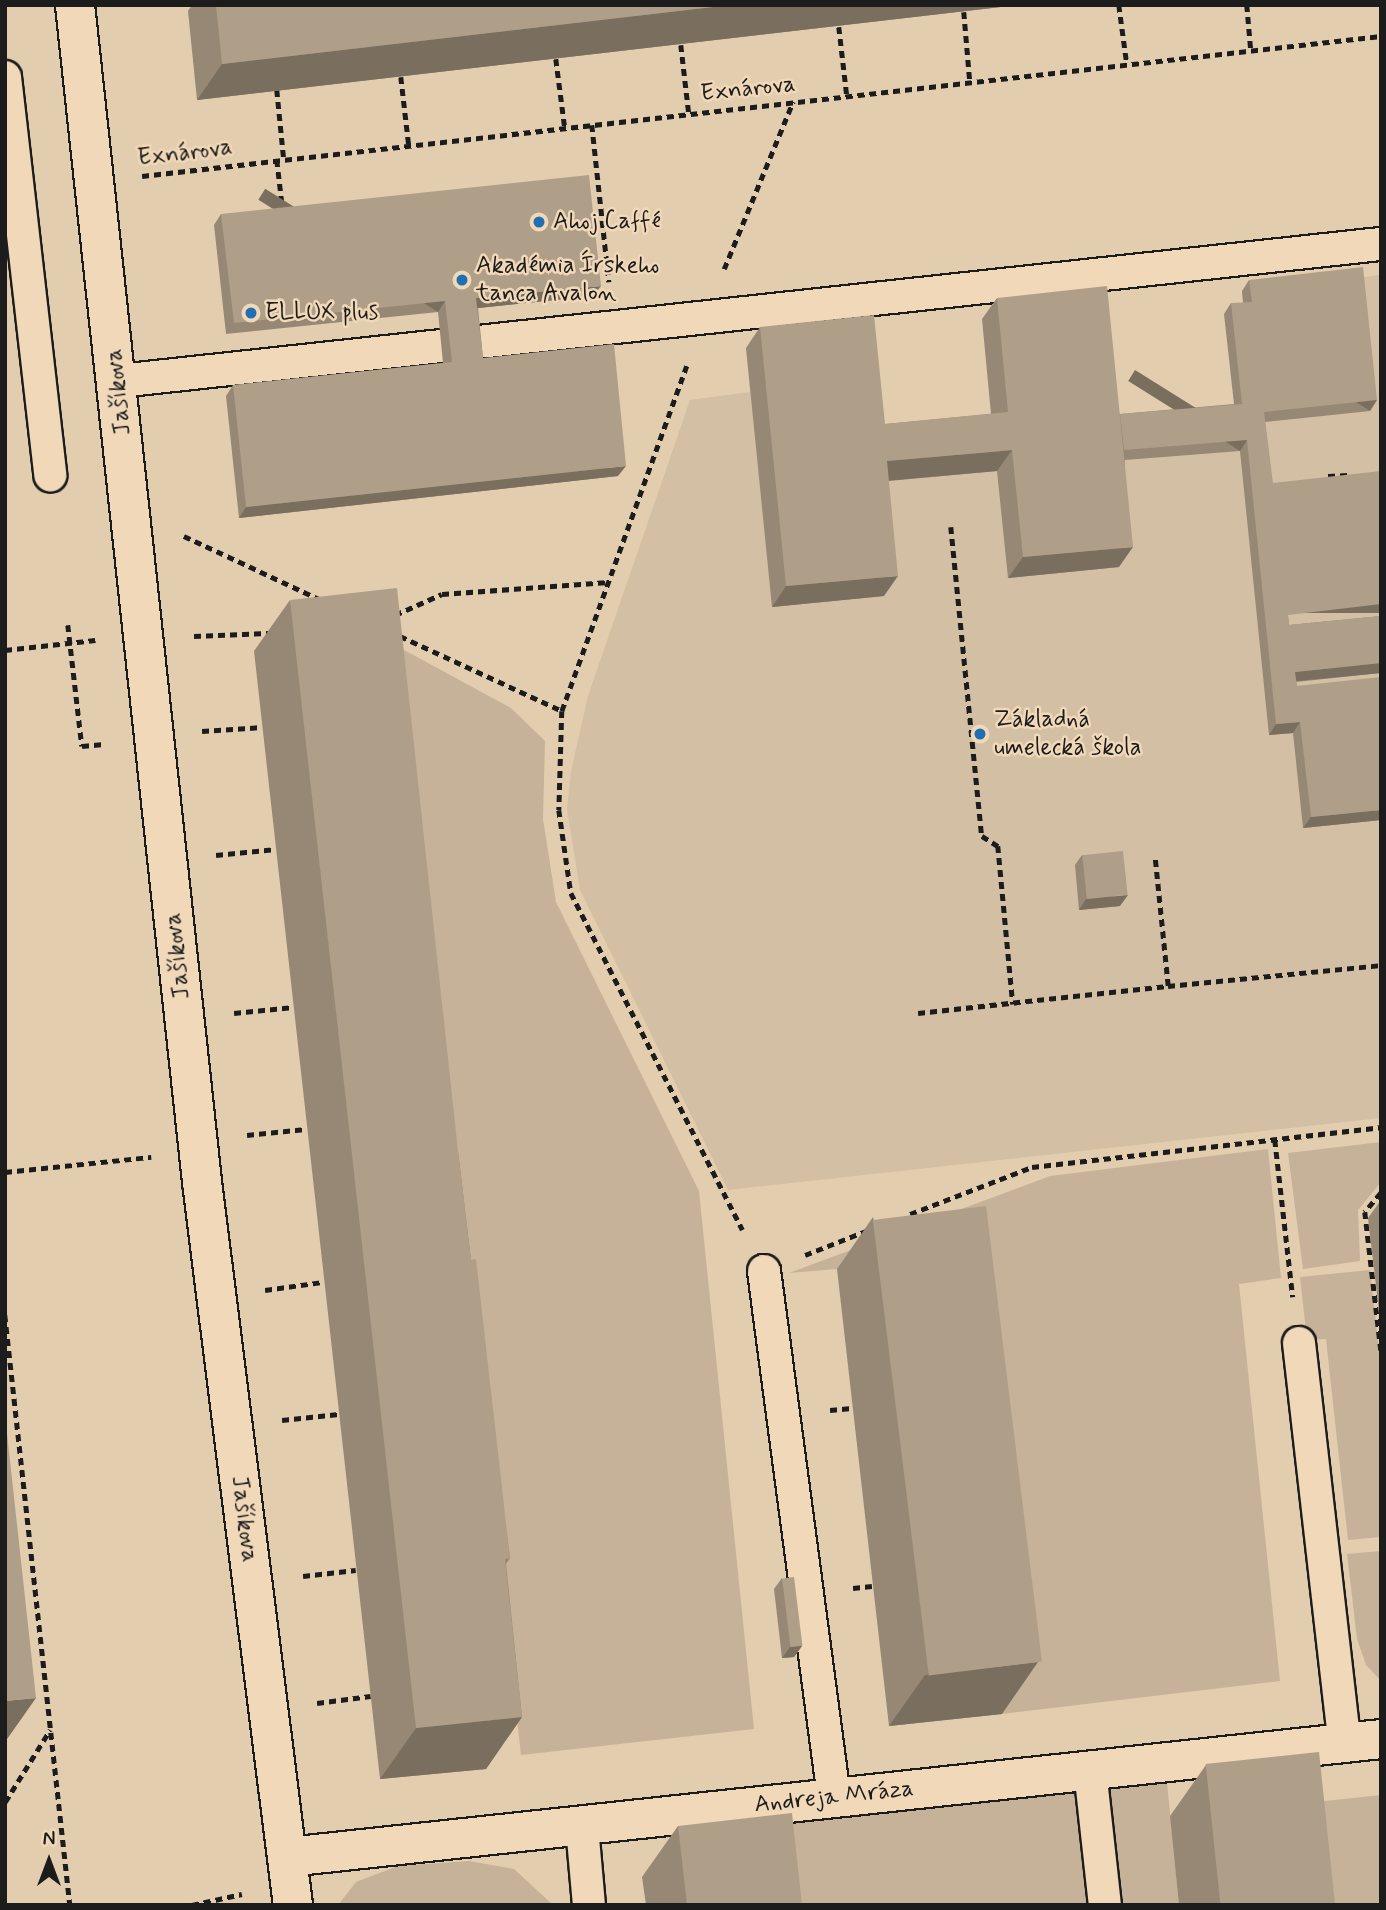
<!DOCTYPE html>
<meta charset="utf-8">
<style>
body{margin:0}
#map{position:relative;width:1386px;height:1910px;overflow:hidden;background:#e3cdaf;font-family:Mynerve,sans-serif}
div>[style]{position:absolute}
.built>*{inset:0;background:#d3bfa3}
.green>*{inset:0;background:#c6b299}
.path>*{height:4.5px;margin-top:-2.25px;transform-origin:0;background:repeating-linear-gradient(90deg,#1c1c1c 0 7px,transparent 0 12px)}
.roads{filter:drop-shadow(2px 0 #1c1c1c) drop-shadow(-2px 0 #1c1c1c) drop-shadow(0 2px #1c1c1c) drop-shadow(0 -2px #1c1c1c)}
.lane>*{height:32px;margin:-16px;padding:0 16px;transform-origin:16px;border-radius:16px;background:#f0d8b8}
.street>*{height:38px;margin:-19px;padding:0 19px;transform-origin:19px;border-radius:19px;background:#f0d8b8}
.wall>*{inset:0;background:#968875}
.shaded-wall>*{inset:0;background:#7a6f5f;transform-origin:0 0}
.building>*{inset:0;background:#af9e88;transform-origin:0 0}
.dots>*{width:19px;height:19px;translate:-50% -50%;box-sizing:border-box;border:4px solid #f0d8b8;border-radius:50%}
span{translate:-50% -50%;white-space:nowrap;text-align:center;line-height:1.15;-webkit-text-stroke:5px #f0d8b8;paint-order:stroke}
.street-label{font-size:24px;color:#1c1c1c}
.poi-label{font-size:24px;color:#1c1c1c}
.left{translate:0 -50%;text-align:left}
.frame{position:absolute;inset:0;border:7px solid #1c1c1c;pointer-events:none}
.north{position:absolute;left:14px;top:1826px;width:70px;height:70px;-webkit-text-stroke:5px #f0d8b8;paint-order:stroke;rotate:0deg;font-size:19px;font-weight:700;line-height:28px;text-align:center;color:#1c1c1c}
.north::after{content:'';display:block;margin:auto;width:24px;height:32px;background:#1c1c1c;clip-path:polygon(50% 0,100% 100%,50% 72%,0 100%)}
</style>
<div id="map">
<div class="built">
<i style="clip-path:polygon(1381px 275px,1381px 1118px,728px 1190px,580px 890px,567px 809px,571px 771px,588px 696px,690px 400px,750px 392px,746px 348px,860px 336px,871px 444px,1255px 412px,1242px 291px)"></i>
</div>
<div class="green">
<i style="clip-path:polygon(395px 645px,511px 708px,545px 741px,543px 819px,556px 902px,699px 1191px,754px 1729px,521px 1755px)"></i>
<i style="clip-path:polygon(1381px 1142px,1381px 1182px,1358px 1210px,1360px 1261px,1303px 1269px,1288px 1153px)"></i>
<i style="clip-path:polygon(1268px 1149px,1281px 1278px,1239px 1284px,1280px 1681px,1002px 1714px,837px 1269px,789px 1273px,1050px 1176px)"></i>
<i style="clip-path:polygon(1370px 1270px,1381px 1368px,1381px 1537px,1348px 1540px,1326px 1339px,1307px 1340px,1300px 1277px)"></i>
<i style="clip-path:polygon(1381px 1551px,1381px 1681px,1366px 1665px,1357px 1639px,1347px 1554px)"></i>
<i style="clip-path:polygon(1166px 1772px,1179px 1905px,761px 1905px,751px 1813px)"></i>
<i style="clip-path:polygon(1381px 1795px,1381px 1905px,1298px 1905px,1288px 1805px)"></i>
<i style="clip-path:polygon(469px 1861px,514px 1869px,553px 1905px,338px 1905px,356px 1882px,398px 1866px)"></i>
</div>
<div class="path">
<i style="left:1119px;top:5px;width:60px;rotate:82.3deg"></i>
<i style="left:1247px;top:5px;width:46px;rotate:85deg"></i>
<i style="left:964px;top:12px;width:70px;rotate:85.1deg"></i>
<i style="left:839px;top:27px;width:69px;rotate:83.4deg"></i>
<i style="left:681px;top:45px;width:69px;rotate:83.4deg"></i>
<i style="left:556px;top:59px;width:70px;rotate:82.6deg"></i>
<i style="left:401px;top:77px;width:69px;rotate:83.4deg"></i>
<i style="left:277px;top:90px;width:70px;rotate:84.3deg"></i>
<i style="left:592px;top:125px;width:158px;rotate:83.8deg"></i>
<i style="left:277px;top:160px;width:51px;rotate:83.3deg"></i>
<i style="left:142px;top:176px;width:1247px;rotate:-6.45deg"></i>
<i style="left:724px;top:269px;width:181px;rotate:-67.6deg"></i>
<i style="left:687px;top:366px;width:367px;rotate:109.9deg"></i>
<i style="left:562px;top:711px;width:99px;rotate:91.7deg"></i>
<i style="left:559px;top:810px;width:84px;rotate:81.8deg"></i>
<i style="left:571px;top:893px;width:378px;rotate:63deg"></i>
<i style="left:1328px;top:476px;width:20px;rotate:-3deg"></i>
<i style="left:951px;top:527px;width:311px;rotate:84.3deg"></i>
<i style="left:982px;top:836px;width:19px;rotate:32deg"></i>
<i style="left:998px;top:846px;width:159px;rotate:84.6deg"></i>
<i style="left:184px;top:536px;width:149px;rotate:25deg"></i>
<i style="left:395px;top:615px;width:51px;rotate:-24.1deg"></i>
<i style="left:442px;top:594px;width:167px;rotate:-4.1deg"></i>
<i style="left:68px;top:625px;width:122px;rotate:83.4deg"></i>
<i style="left:82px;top:746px;width:22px;rotate:-5deg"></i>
<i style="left:194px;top:636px;width:75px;rotate:-2.3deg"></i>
<i style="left:400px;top:636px;width:179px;rotate:24.8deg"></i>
<i style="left:5px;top:650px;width:91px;rotate:-6.3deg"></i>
<i style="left:202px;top:731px;width:60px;rotate:-3.8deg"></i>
<i style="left:216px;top:855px;width:60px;rotate:-5.7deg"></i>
<i style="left:1168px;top:986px;width:214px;rotate:-5.6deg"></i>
<i style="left:234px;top:1013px;width:60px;rotate:-5.7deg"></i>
<i style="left:918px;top:1013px;width:251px;rotate:-6.2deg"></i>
<i style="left:1168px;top:986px;width:129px;rotate:-95.8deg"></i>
<i style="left:247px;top:1135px;width:59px;rotate:-5.8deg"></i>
<i style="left:1275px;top:1140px;width:158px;rotate:83.5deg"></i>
<i style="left:5px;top:1172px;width:147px;rotate:-5.9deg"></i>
<i style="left:1381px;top:1193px;width:25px;rotate:130deg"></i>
<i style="left:1365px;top:1212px;width:139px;rotate:83.4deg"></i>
<i style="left:910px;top:1214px;width:131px;rotate:-21.1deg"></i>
<i style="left:1032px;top:1167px;width:351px;rotate:-6.5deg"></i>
<i style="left:805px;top:1255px;width:66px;rotate:-21.5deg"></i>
<i style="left:265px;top:1290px;width:59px;rotate:-7.9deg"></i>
<i style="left:5px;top:1315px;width:594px;rotate:83.71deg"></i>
<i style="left:830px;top:1410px;width:22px;rotate:-5deg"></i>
<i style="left:282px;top:1420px;width:57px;rotate:-6deg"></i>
<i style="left:303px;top:1576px;width:53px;rotate:-6.5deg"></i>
<i style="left:853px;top:1588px;width:19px;rotate:-6deg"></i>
<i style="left:317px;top:1703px;width:54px;rotate:-7.4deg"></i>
<i style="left:5px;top:1802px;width:85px;rotate:-58deg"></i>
<i style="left:192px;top:1905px;width:51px;rotate:-12.4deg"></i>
</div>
<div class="roads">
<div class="lane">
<i style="left:5px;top:77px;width:401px;rotate:83.5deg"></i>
<i style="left:119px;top:381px;width:1269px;rotate:-6.2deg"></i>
<i style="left:764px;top:1271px;width:531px;rotate:82.42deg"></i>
<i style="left:1299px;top:1343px;width:404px;rotate:83.5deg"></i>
<i style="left:1090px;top:1770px;width:136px;rotate:83.7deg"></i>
<i style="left:582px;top:1827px;width:78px;rotate:84.9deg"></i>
</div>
<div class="street">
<i style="left:75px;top:5px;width:1184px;rotate:83.84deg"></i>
<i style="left:202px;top:1182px;width:729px;rotate:82.83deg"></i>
<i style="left:288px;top:1857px;width:1099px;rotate:-6.16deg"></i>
</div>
</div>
<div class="wall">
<i style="clip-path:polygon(192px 5px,1018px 5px,197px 100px,188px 11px)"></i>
<i style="clip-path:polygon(221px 214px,593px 296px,478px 308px,483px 358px,618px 476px,239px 518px,226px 396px,233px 385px,443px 363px,438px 312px,226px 334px,214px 225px)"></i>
<i style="clip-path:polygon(1249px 280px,1370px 411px,1265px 422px,1289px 625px,1381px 616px,1381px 673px,1296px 682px,1297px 686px,1381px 820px,1303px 828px,1293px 733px,1269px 735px,1240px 451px,1125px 460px,1119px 567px,1008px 578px,997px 471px,889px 481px,884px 596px,772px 607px,746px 348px,760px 327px,885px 424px,991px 414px,982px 319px,997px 298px,1120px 414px,1234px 404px,1224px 314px,1231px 303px,1243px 303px,1242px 291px)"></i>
<i style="clip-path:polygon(290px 600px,458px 1151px,471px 1260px,510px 1558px,506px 1564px,522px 1717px,486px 1769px,380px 1779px,254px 651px)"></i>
<i style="clip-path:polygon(1082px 855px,1120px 906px,1079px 910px,1075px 865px)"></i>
<i style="clip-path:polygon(1381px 1200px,1381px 1328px,1368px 1218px)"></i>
<i style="clip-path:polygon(873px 1217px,1002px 1714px,889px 1726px,837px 1269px)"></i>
<i style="clip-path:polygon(782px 1578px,802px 1646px,794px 1657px,782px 1658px,774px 1589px)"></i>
<i style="clip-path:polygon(1206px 1765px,1336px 1905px,1179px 1905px,1170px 1816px)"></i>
<i style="clip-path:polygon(678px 1826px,802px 1905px,646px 1905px,642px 1877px)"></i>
</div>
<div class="shaded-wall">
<i style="clip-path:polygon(730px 5px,1018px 5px,197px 100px,222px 64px)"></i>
<i style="clip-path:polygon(601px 286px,593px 296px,469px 309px,476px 298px)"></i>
<i style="left:445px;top:301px;width:13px;height:212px;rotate:122deg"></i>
<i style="left:1377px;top:400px;width:13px;height:114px;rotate:122deg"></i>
<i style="left:1247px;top:440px;width:13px;height:132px;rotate:122deg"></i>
<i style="clip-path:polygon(1012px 450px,997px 471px,873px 482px,887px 461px)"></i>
<i style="clip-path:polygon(626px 466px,618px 476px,239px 518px,246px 507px)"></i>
<i style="clip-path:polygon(1133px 547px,1119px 567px,1008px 578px,1023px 557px)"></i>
<i style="clip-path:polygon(898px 576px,884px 596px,772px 607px,786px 586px)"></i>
<i style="left:1381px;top:604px;width:9px;height:94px;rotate:90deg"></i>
<i style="clip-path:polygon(1381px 663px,1381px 673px,1287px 682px,1295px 672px)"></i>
<i style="clip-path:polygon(1300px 722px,1293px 733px,1269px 735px,1276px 724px)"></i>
<i style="clip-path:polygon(1381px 810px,1381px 820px,1303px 828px,1311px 817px)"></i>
<i style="clip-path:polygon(1128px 895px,1120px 906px,1079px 910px,1086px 899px)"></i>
<i style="clip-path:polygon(802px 1646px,794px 1657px,782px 1658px,790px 1647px)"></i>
<i style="clip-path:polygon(1038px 1662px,1002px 1714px,889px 1726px,925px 1675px)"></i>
<i style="clip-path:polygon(36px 1698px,5px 1742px,5px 1701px)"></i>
<i style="clip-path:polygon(522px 1717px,486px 1769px,380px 1779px,416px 1728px)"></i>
</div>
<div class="building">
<i style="clip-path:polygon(216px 5px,730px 5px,222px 64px)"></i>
<i style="clip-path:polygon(589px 175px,601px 286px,476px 298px,483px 358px,614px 344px,626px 466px,246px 507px,233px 385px,452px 362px,445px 301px,234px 323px,221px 214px)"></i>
<i style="clip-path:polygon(1363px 267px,1377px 400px,1264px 412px,1273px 483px,1381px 471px,1381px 604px,1288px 615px,1289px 625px,1381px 616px,1381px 663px,1295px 672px,1297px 686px,1381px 677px,1381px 810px,1311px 817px,1300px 722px,1276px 724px,1247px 440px,1124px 450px,1120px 414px,1242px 404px,1231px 303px,1252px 302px,1249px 280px)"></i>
<i style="clip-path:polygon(1107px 286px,1133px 547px,1023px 557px,1012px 450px,887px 461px,898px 576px,786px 586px,760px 327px,874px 315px,885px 424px,1008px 412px,997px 298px)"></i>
<i style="clip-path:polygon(397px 588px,458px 1151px,471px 1260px,476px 1259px,510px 1558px,505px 1559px,522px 1717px,416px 1728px,290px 600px)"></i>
<i style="left:1123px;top:851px;width:44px;height:41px;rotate:84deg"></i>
<i style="left:986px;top:1206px;width:459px;height:114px;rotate:83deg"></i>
<i style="clip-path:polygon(5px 1415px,36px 1698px,5px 1701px)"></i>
<i style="left:794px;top:1577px;width:69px;height:12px;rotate:83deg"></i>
<i style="left:1319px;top:1752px;width:154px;height:114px;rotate:84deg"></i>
<i style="clip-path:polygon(792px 1813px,802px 1905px,687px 1905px,678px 1826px)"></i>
</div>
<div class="dots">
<i style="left:539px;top:222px;background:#1f6fb2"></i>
<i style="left:462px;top:280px;background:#1f6fb2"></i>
<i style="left:251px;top:313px;background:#1f6fb2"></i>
<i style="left:980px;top:734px;background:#1f6fb2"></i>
</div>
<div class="street-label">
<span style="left:748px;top:89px;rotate:-6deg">Exnárova</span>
<span style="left:185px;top:153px;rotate:-7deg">Exnárova</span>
<span style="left:119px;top:392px;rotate:-96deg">Jašíkova</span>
<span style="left:178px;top:956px;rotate:-96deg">Jašíkova</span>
<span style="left:244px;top:1519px;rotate:83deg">Jašíkova</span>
<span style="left:834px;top:1797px;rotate:-6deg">Andreja Mráza</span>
</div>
<div class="poi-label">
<span class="left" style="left:553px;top:222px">Ahoj Caffé</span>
<span class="left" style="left:476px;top:280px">Akadémia Írskeho<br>tanca Avalon</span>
<span class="left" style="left:265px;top:313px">ELLUX plus</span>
<span class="left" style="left:994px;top:734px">Základná<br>umelecká škola</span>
</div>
<div class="frame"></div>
<div class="north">N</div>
</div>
